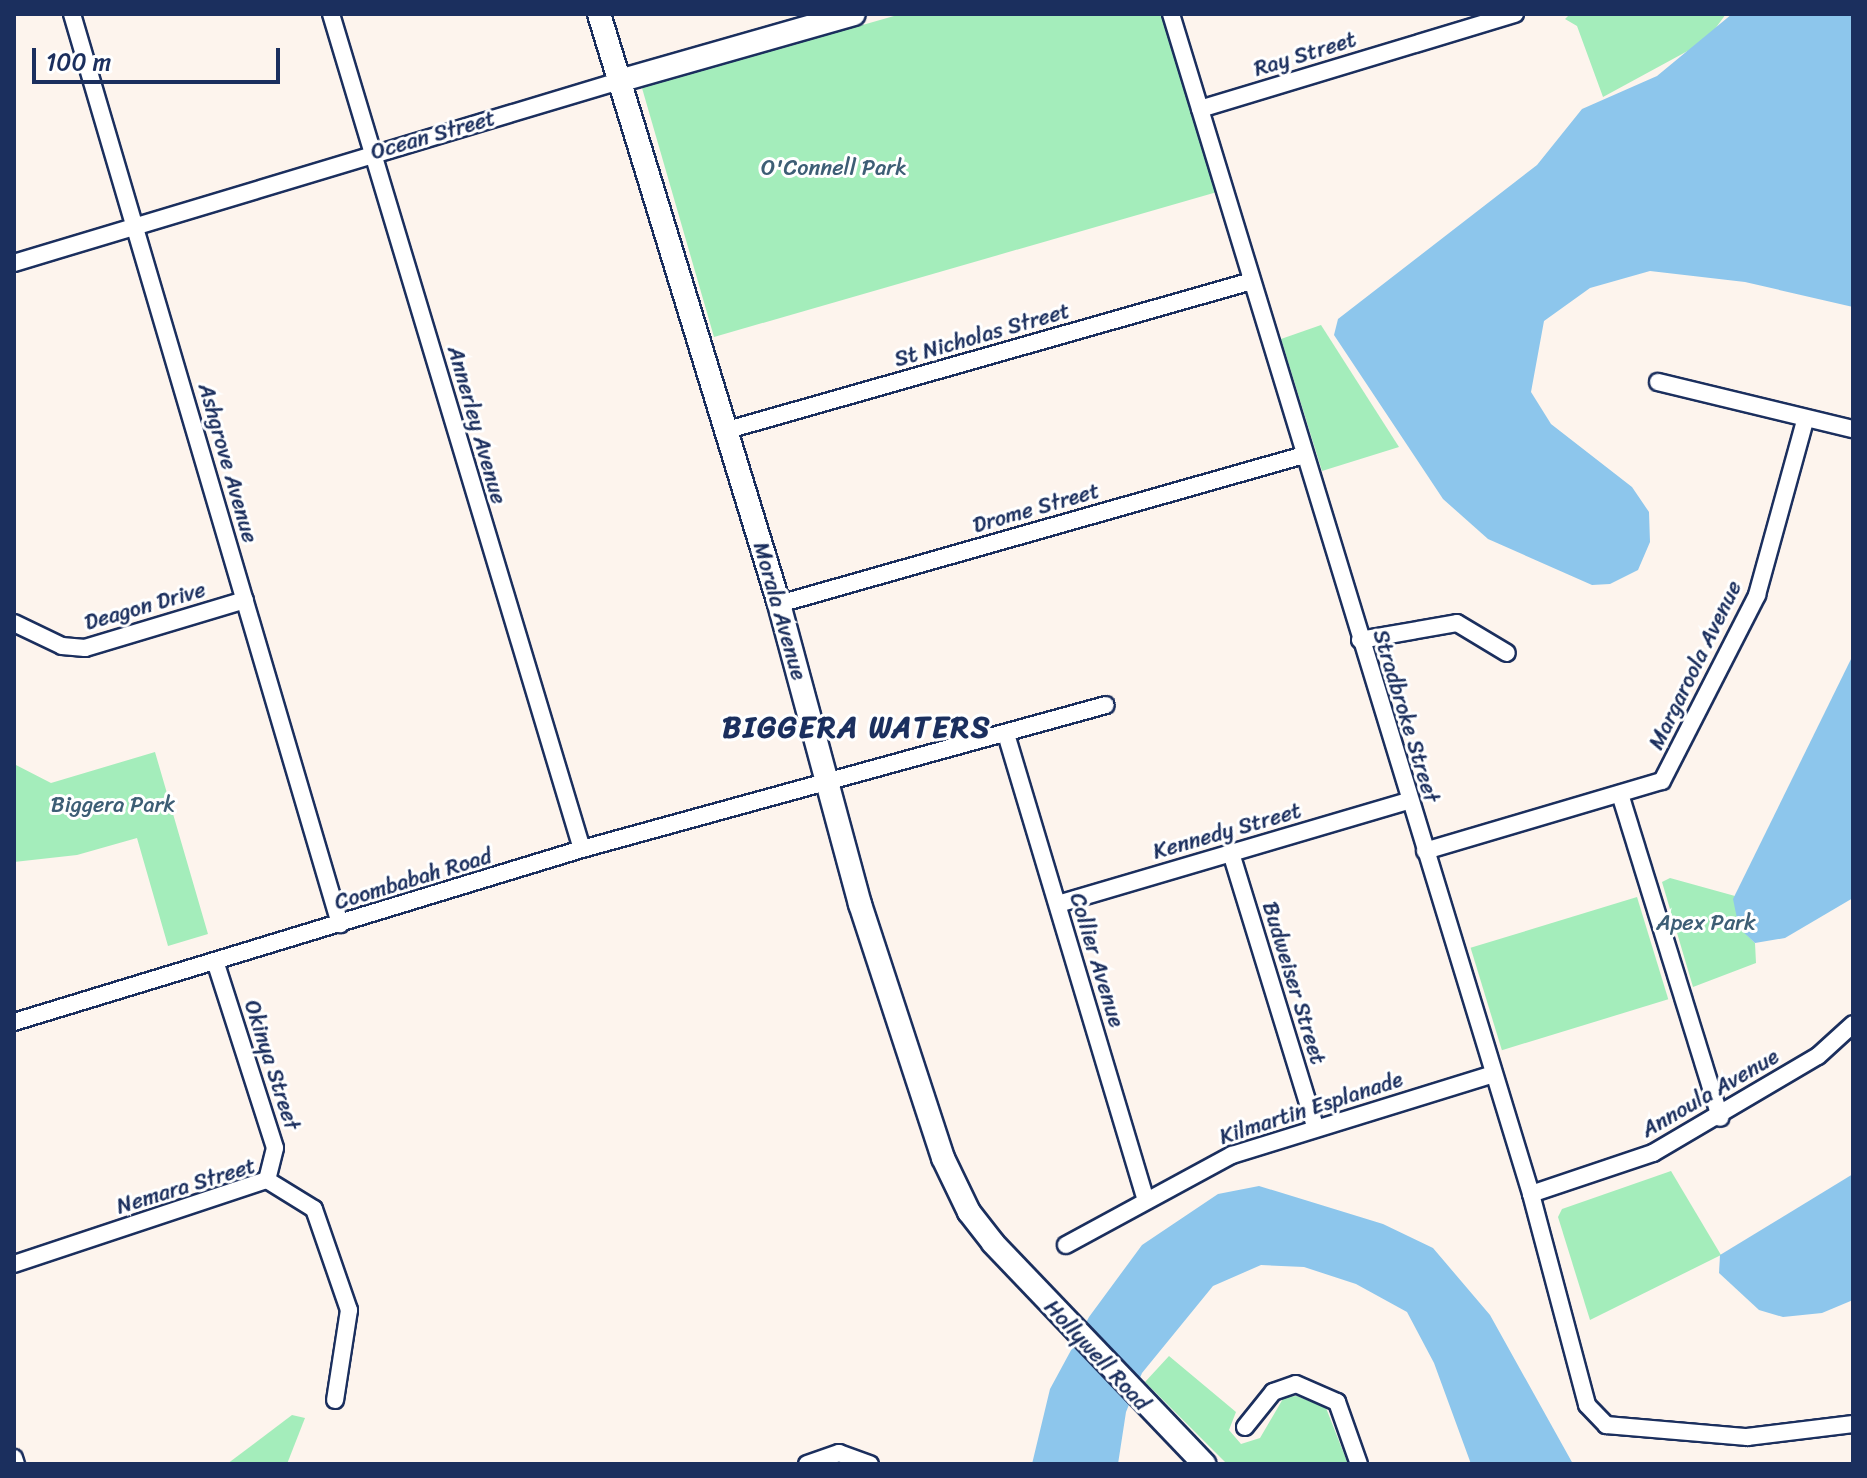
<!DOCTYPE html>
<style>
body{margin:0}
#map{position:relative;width:1867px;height:1478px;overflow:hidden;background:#fdf4ed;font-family:Sriracha,sans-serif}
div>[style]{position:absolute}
.green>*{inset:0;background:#a4edbb;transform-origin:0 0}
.water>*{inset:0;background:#8dc6ec}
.roads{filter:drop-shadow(2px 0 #1b2f5e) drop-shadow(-2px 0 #1b2f5e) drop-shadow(0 2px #1b2f5e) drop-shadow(0 -2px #1b2f5e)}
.street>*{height:16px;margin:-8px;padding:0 8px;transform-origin:8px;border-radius:8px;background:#fff}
.secondary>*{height:22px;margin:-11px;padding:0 11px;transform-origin:11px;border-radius:11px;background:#fff}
span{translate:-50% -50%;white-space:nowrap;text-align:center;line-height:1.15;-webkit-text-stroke:6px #fff;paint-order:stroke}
.street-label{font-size:22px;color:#1b2f5e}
.park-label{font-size:22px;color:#3d5e75}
.district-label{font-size:30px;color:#1b2f5e;font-weight:700;letter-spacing:2px}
.frame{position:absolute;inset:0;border:16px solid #1b2f5e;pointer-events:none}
.scale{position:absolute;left:32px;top:48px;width:248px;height:36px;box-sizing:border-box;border:4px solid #1b2f5e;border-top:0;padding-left:10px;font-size:24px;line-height:28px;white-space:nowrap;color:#1b2f5e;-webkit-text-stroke:6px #fff;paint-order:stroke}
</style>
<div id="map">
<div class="green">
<i style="clip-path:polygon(901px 14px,1167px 14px,1217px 192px,714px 337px,642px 88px)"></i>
<i style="clip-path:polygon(1570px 14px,1726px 14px,1706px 41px,1603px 97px,1577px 26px,1565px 19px)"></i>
<i style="clip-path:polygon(1321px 325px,1399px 447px,1322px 471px,1281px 339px)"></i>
<i style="clip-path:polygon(155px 752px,208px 934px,168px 946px,137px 838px,77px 855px,14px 862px,14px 764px,51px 783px)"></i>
<i style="clip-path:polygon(1670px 878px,1735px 896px,1739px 927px,1755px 943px,1756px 963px,1693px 987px,1662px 882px)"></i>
<i style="left:1637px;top:897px;width:107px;height:174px;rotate:73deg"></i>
<i style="clip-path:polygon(1671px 1171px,1721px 1255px,1590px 1320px,1558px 1217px,1562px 1209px)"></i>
<i style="clip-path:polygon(1169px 1356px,1236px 1412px,1229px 1430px,1241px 1444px,1260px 1438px,1284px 1397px,1297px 1396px,1326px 1408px,1348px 1464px,1227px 1464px,1145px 1382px)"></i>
<i style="clip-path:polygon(292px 1415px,305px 1418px,287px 1464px,227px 1464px)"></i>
</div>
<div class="water">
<i style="clip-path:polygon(1732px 14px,1853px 14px,1853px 307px,1745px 282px,1650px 271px,1590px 288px,1544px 321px,1531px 392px,1551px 424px,1632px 487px,1649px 512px,1650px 542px,1638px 570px,1610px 584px,1592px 585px,1488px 539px,1443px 499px,1334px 335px,1338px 319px,1537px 165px,1582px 109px,1657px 76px)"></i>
<i style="clip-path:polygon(1853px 655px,1853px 898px,1785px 938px,1755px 943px,1739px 928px,1733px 899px)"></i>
<i style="clip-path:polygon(1853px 1174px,1853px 1300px,1822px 1313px,1783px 1317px,1759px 1310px,1719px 1273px,1720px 1255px)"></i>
<i style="clip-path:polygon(1259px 1186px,1383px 1224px,1433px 1248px,1490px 1315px,1573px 1464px,1471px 1464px,1434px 1363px,1407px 1312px,1356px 1284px,1304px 1267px,1261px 1265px,1213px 1286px,1142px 1373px,1126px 1412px,1118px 1464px,1032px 1464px,1050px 1389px,1089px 1317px,1142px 1245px,1218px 1194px)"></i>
</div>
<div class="roads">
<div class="street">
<i style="left:72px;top:14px;width:949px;rotate:73.59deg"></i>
<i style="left:331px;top:14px;width:872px;rotate:73.27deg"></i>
<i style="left:1171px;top:14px;width:1234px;rotate:73.03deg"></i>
<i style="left:1531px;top:1194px;width:218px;rotate:75.1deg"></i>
<i style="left:1587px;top:1405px;width:28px;rotate:46deg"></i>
<i style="left:1606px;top:1425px;width:142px;rotate:4.9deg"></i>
<i style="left:1747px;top:1437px;width:107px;rotate:-7deg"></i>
<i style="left:1200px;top:109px;width:329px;rotate:-16.8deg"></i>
<i style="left:14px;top:263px;width:632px;rotate:-16.74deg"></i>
<i style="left:1658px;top:382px;width:201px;rotate:13.6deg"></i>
<i style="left:724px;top:431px;width:549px;rotate:-15.86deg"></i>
<i style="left:779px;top:604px;width:546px;rotate:-15.84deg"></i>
<i style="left:14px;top:623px;width:53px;rotate:25.6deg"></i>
<i style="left:62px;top:646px;width:23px;rotate:5deg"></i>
<i style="left:85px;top:648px;width:167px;rotate:-16.7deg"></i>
<i style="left:1360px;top:640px;width:98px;rotate:-9.9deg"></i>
<i style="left:1457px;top:623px;width:58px;rotate:31deg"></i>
<i style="left:1006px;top:734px;width:484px;rotate:73.3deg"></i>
<i style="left:1620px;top:794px;width:339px;rotate:72.8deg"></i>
<i style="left:1425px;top:851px;width:247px;rotate:-16.5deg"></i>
<i style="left:1662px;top:781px;width:209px;rotate:-62.9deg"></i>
<i style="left:1757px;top:595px;width:180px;rotate:-74.6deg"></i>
<i style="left:1231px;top:853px;width:286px;rotate:72.9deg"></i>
<i style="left:1058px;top:904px;width:366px;rotate:-16.4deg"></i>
<i style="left:216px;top:964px;width:193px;rotate:72.2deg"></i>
<i style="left:275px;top:1148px;width:33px;rotate:104deg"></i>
<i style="left:14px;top:1022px;width:594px;rotate:-16.94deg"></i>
<i style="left:582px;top:849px;width:543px;rotate:-15.37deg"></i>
<i style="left:1531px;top:1194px;width:129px;rotate:-18.6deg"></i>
<i style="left:1653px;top:1153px;width:191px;rotate:-30.5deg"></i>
<i style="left:1818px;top:1056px;width:47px;rotate:-42.4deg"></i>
<i style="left:1066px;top:1245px;width:189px;rotate:-28.5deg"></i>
<i style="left:1232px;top:1155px;width:271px;rotate:-17.2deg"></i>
<i style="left:14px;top:1264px;width:267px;rotate:-18.4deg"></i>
<i style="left:267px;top:1180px;width:55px;rotate:31.7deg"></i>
<i style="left:314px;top:1209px;width:107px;rotate:70.9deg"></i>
<i style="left:349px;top:1310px;width:91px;rotate:98.8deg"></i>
<i style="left:1245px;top:1427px;width:45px;rotate:-51.3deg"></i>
<i style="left:1273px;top:1392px;width:24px;rotate:-19deg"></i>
<i style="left:1296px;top:1384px;width:45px;rotate:23.7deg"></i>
<i style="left:1337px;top:1402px;width:66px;rotate:70.5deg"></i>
<i style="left:14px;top:1458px;width:6px;rotate:72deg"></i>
<i style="left:807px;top:1464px;width:34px;rotate:-19deg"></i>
<i style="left:839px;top:1453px;width:33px;rotate:20deg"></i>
</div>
<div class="secondary">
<i style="left:599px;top:14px;width:617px;rotate:73.03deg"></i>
<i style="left:779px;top:604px;width:311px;rotate:74.9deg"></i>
<i style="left:860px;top:904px;width:267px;rotate:71.9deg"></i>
<i style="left:943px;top:1158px;width:60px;rotate:64.3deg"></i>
<i style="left:969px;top:1212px;width:39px;rotate:52deg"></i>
<i style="left:993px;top:1243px;width:306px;rotate:46.3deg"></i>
<i style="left:619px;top:81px;width:244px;rotate:-15.9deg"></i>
</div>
</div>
<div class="street-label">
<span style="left:1305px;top:54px;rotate:-17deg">Ray Street</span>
<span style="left:433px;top:135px;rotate:-16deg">Ocean Street</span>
<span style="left:982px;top:335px;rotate:-16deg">St Nicholas Street</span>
<span style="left:477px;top:425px;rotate:74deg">Annerley Avenue</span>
<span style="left:228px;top:463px;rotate:74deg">Ashgrove Avenue</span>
<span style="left:1036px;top:508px;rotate:-16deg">Drome Street</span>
<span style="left:145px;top:606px;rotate:-16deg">Deagon Drive</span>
<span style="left:780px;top:611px;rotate:74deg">Morala Avenue</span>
<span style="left:1695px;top:665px;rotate:-64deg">Margaroola Avenue</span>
<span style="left:1406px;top:716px;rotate:73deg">Stradbroke Street</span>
<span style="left:1227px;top:831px;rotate:-16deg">Kennedy Street</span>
<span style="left:413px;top:879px;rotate:-17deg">Coombabah Road</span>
<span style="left:1097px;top:960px;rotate:73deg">Collier Avenue</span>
<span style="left:1294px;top:983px;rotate:73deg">Budweiser Street</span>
<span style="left:272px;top:1065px;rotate:72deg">Okinya Street</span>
<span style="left:1710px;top:1093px;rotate:-30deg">Annoula Avenue</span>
<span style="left:1311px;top:1108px;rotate:-18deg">Kilmartin Esplanade</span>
<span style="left:186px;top:1186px;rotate:-17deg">Nemara Street</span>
<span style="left:1097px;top:1355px;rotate:47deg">Hollywell Road</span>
</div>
<div class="park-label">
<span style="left:834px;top:168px">O'Connell Park</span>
<span style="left:113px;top:805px">Biggera Park</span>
<span style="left:1706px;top:923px">Apex Park</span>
</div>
<div class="district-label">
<span style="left:857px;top:727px">BIGGERA WATERS</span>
</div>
<div class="frame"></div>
<div class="scale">100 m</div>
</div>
